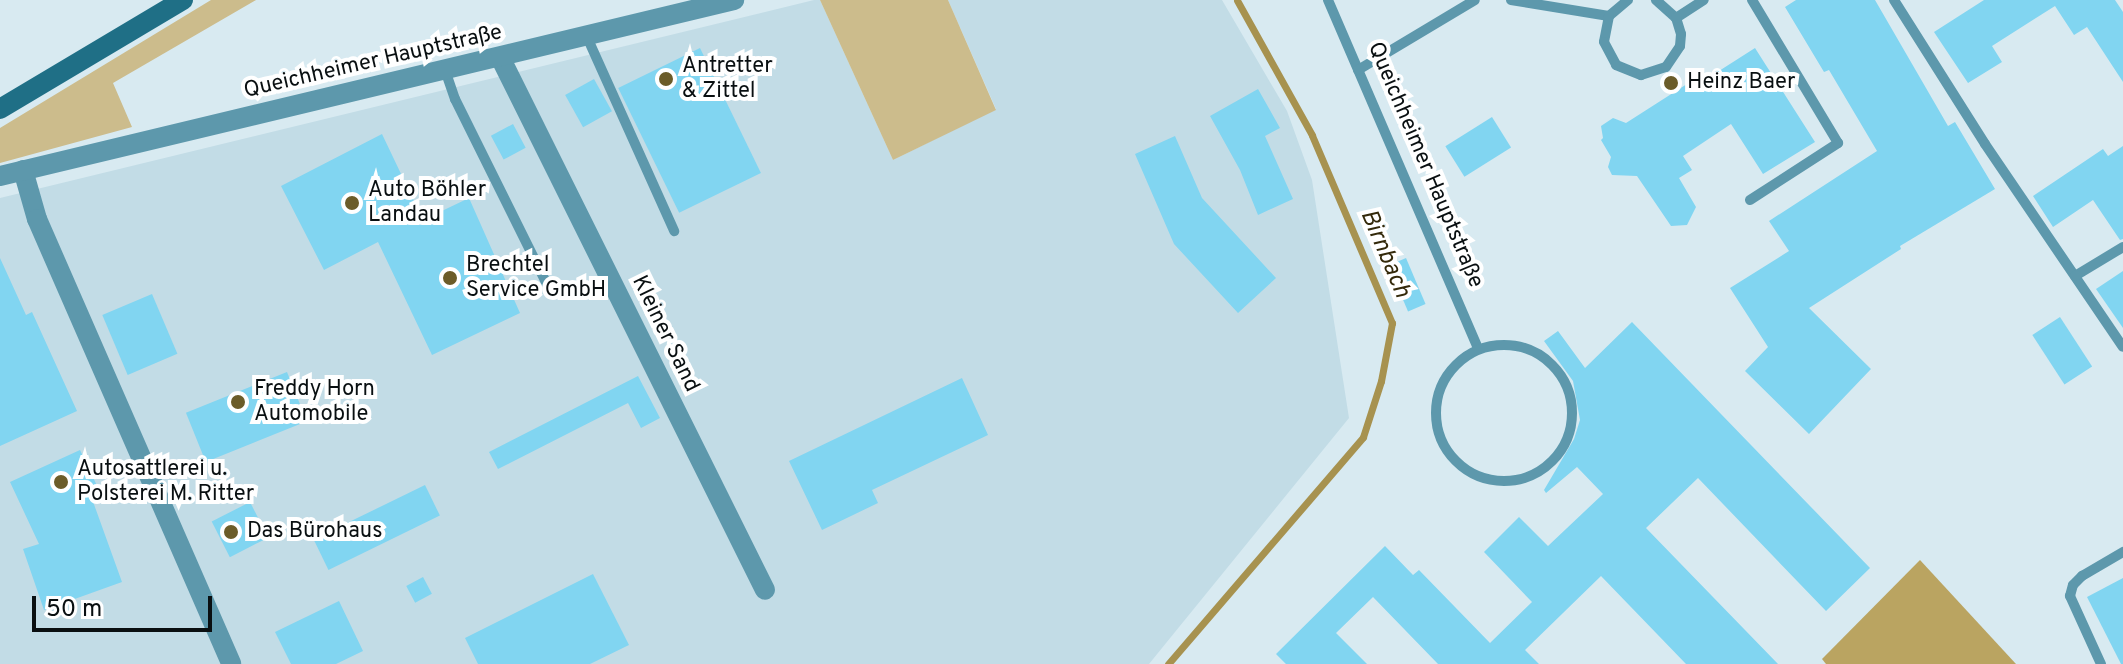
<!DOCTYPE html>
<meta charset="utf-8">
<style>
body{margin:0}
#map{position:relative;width:2123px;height:664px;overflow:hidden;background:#d8eaf1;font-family:Overpass,sans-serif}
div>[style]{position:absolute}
.built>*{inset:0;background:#c2dce6}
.green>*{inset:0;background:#ccbc8c}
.forest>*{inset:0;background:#baa461}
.stream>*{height:7px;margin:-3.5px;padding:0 3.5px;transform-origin:3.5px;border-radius:3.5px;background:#a7924f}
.building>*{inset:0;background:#81d5f1;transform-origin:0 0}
.lane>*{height:10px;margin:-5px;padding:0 5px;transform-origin:5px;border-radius:5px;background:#5d98ac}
.lane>.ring{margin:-5px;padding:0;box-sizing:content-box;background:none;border:10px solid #5d98ac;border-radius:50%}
.street>*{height:20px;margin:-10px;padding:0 10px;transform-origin:10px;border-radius:10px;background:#5d98ac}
.secondary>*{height:20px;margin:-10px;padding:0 10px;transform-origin:10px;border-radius:10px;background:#1f6f86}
.dots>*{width:22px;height:22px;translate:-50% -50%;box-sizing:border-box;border:4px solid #fff;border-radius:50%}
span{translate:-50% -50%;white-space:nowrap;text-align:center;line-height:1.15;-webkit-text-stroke:8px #fff;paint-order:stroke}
.street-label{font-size:22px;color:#090f11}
.poi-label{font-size:22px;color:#090f11}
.left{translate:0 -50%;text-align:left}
.water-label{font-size:24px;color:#33290a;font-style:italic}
.scale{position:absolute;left:32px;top:596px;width:180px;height:36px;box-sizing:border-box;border:4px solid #090f11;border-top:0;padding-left:10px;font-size:24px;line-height:28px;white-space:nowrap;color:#090f11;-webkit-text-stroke:6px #fff;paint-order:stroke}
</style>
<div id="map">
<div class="built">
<i style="clip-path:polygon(814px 0,820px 0,893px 160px,996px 109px,948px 0,1222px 0,1287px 111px,1312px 180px,1349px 418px,1149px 664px,0 664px,0 198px)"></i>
</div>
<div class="green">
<i style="clip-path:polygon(211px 0,256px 0,113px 83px,132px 127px,0 163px,0 128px)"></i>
<i style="clip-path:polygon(820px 0,948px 0,996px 110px,893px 160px)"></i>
</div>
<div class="forest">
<i style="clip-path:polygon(1920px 560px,2016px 664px,1826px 664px,1822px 659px)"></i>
</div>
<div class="stream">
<i style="left:1168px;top:664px;width:299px;rotate:-49.3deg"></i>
<i style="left:1363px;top:437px;width:59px;rotate:-72.2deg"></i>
<i style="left:1381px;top:381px;width:59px;rotate:-79.3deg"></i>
<i style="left:1392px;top:323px;width:204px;rotate:-113.1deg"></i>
<i style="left:1312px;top:135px;width:154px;rotate:-119.1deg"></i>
</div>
<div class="building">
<i style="clip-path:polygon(1796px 0,1875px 0,1948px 126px,1955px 122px,1995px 189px,1900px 246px,1901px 249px,1809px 308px,1871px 369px,1809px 434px,1745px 371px,1768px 347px,1730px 288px,1789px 251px,1769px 221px,1877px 151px,1829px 70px,1824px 72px,1785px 7px)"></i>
<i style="clip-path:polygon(1984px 0,2115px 0,2123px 12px,2123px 82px,2087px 27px,2074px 35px,2055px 6px,1992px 46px,2002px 62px,1968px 83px,1934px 32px)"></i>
<i style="left:700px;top:48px;width:139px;height:91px;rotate:64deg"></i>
<i style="clip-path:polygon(1755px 48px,1815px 142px,1763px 174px,1731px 124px,1683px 156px,1692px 170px,1679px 178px,1696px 207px,1687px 225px,1671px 226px,1637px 176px,1612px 175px,1608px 167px,1611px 157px,1601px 140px,1603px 138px,1601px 126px,1613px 118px,1626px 123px,1701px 75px,1708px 78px)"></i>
<i style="left:594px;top:79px;width:37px;height:33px;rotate:61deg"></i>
<i style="clip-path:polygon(1258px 89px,1280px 128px,1265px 136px,1293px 199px,1258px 215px,1240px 170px,1210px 116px)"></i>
<i style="left:1492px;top:117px;width:36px;height:55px;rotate:58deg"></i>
<i style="left:513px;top:124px;width:27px;height:25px;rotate:62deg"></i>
<i style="clip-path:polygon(382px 134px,423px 220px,469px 198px,520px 313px,432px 355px,378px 242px,324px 270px,281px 186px)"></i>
<i style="clip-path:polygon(1175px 136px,1202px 198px,1276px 278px,1238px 313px,1174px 244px,1135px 154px)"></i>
<i style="clip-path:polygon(2123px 146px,2123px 239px,2120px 240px,2093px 200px,2053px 227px,2033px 196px,2103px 149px,2108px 156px)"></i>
<i style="clip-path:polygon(0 258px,26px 315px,32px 312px,77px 411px,0 446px)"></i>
<i style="left:1406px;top:258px;width:50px;height:19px;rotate:67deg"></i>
<i style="clip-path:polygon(2123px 271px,2123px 328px,2096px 289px)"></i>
<i style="left:152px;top:294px;width:65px;height:54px;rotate:67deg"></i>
<i style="left:2060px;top:317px;width:59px;height:33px;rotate:57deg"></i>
<i style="clip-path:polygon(1632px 322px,1870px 568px,1826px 611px,1698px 478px,1646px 528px,1778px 664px,1686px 664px,1601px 576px,1525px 650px,1539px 664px,1438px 664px,1373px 597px,1336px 633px,1367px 664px,1286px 664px,1276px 654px,1385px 546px,1413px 575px,1419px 570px,1490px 643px,1532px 602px,1484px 552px,1519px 517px,1548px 546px,1603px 494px,1577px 467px,1546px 493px,1544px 490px,1574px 439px,1580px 420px,1573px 381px,1544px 341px,1558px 331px,1585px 368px)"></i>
<i style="left:287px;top:372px;width:53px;height:109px;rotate:68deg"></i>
<i style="clip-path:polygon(638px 376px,660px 418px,641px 428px,628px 403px,498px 469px,489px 452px)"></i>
<i style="clip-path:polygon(962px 378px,988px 435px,872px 490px,878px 503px,822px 530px,789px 461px)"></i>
<i style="clip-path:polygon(80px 450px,100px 492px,91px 496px,122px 582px,44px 610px,23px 549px,39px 544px,10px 482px)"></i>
<i style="left:425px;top:485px;width:34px;height:124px;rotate:64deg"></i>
<i style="left:250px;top:502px;width:40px;height:43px;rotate:63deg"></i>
<i style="clip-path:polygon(593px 574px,629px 645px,590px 664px,478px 664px,465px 638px)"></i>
<i style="left:423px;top:577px;width:19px;height:19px;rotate:62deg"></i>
<i style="clip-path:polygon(2123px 578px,2123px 664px,2121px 664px,2087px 597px)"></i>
<i style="clip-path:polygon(339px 601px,363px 651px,336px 664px,291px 664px,275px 632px)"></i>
</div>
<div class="lane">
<i style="left:1328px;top:0;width:380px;rotate:66.7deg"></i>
<i style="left:1511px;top:0;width:99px;rotate:9.3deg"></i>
<i style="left:1628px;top:0;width:25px;rotate:140deg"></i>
<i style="left:1609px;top:16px;width:26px;rotate:101deg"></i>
<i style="left:1604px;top:42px;width:26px;rotate:62deg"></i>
<i style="left:1616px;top:65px;width:27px;rotate:22deg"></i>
<i style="left:1641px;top:75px;width:26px;rotate:-18deg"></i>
<i style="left:1666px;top:67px;width:25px;rotate:-56deg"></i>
<i style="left:1680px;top:46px;width:12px;rotate:-85deg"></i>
<i style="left:1681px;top:34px;width:17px;rotate:-107deg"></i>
<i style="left:1676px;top:18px;width:27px;rotate:-138deg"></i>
<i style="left:1894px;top:0;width:170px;rotate:57.7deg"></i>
<i style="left:1985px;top:144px;width:245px;rotate:55.8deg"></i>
<i style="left:1676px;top:18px;width:33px;rotate:-33deg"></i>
<i style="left:587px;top:37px;width:213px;rotate:65.8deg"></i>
<i style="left:445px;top:70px;width:31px;rotate:71deg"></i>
<i style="left:455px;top:99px;width:213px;rotate:63.6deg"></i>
<i style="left:1358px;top:70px;width:136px;rotate:-30.9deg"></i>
<i style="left:1750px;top:200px;width:105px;rotate:-32.9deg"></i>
<i style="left:1838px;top:143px;width:167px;rotate:-121deg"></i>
<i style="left:2075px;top:276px;width:56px;rotate:-31.1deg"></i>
<i class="ring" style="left:1436px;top:345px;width:126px;height:126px"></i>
<i style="left:2101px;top:664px;width:75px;rotate:-114.5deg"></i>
<i style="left:2070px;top:596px;width:11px;rotate:-75deg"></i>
<i style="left:2073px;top:585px;width:13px;rotate:-45deg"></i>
<i style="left:2082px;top:576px;width:48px;rotate:-30.3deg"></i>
</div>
<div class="street">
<i style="left:500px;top:57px;width:595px;rotate:63.56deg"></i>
<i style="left:23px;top:170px;width:51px;rotate:74.1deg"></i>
<i style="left:37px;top:219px;width:485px;rotate:66.4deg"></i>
<i style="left:0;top:176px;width:755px;rotate:-13.48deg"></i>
</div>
<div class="secondary">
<i style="left:0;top:109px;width:213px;rotate:-30.8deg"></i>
</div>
<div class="dots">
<i style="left:666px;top:79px;background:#6b5c29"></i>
<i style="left:1671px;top:83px;background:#6b5c29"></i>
<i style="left:352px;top:203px;background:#6b5c29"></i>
<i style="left:450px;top:278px;background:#6b5c29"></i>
<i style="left:238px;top:402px;background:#6b5c29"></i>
<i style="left:61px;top:482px;background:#6b5c29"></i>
<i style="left:231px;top:532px;background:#6b5c29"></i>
</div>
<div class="street-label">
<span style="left:373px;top:62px;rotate:-13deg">Queichheimer Hauptstraße</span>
<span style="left:1425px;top:165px;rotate:67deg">Queichheimer Hauptstraße</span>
<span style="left:665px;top:334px;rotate:64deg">Kleiner Sand</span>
</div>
<div class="poi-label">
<span class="left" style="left:682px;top:79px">Antretter<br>&amp; Zittel</span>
<span class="left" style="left:1687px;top:83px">Heinz Baer</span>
<span class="left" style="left:368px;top:203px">Auto Böhler<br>Landau</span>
<span class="left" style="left:466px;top:278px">Brechtel<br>Service GmbH</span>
<span class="left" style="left:254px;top:402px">Freddy Horn<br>Automobile</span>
<span class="left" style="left:77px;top:482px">Autosattlerei u.<br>Polsterei M. Ritter</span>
<span class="left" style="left:247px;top:532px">Das Bürohaus</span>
</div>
<div class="water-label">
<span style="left:1384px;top:254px;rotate:67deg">Birnbach</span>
</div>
<div class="scale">50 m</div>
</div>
